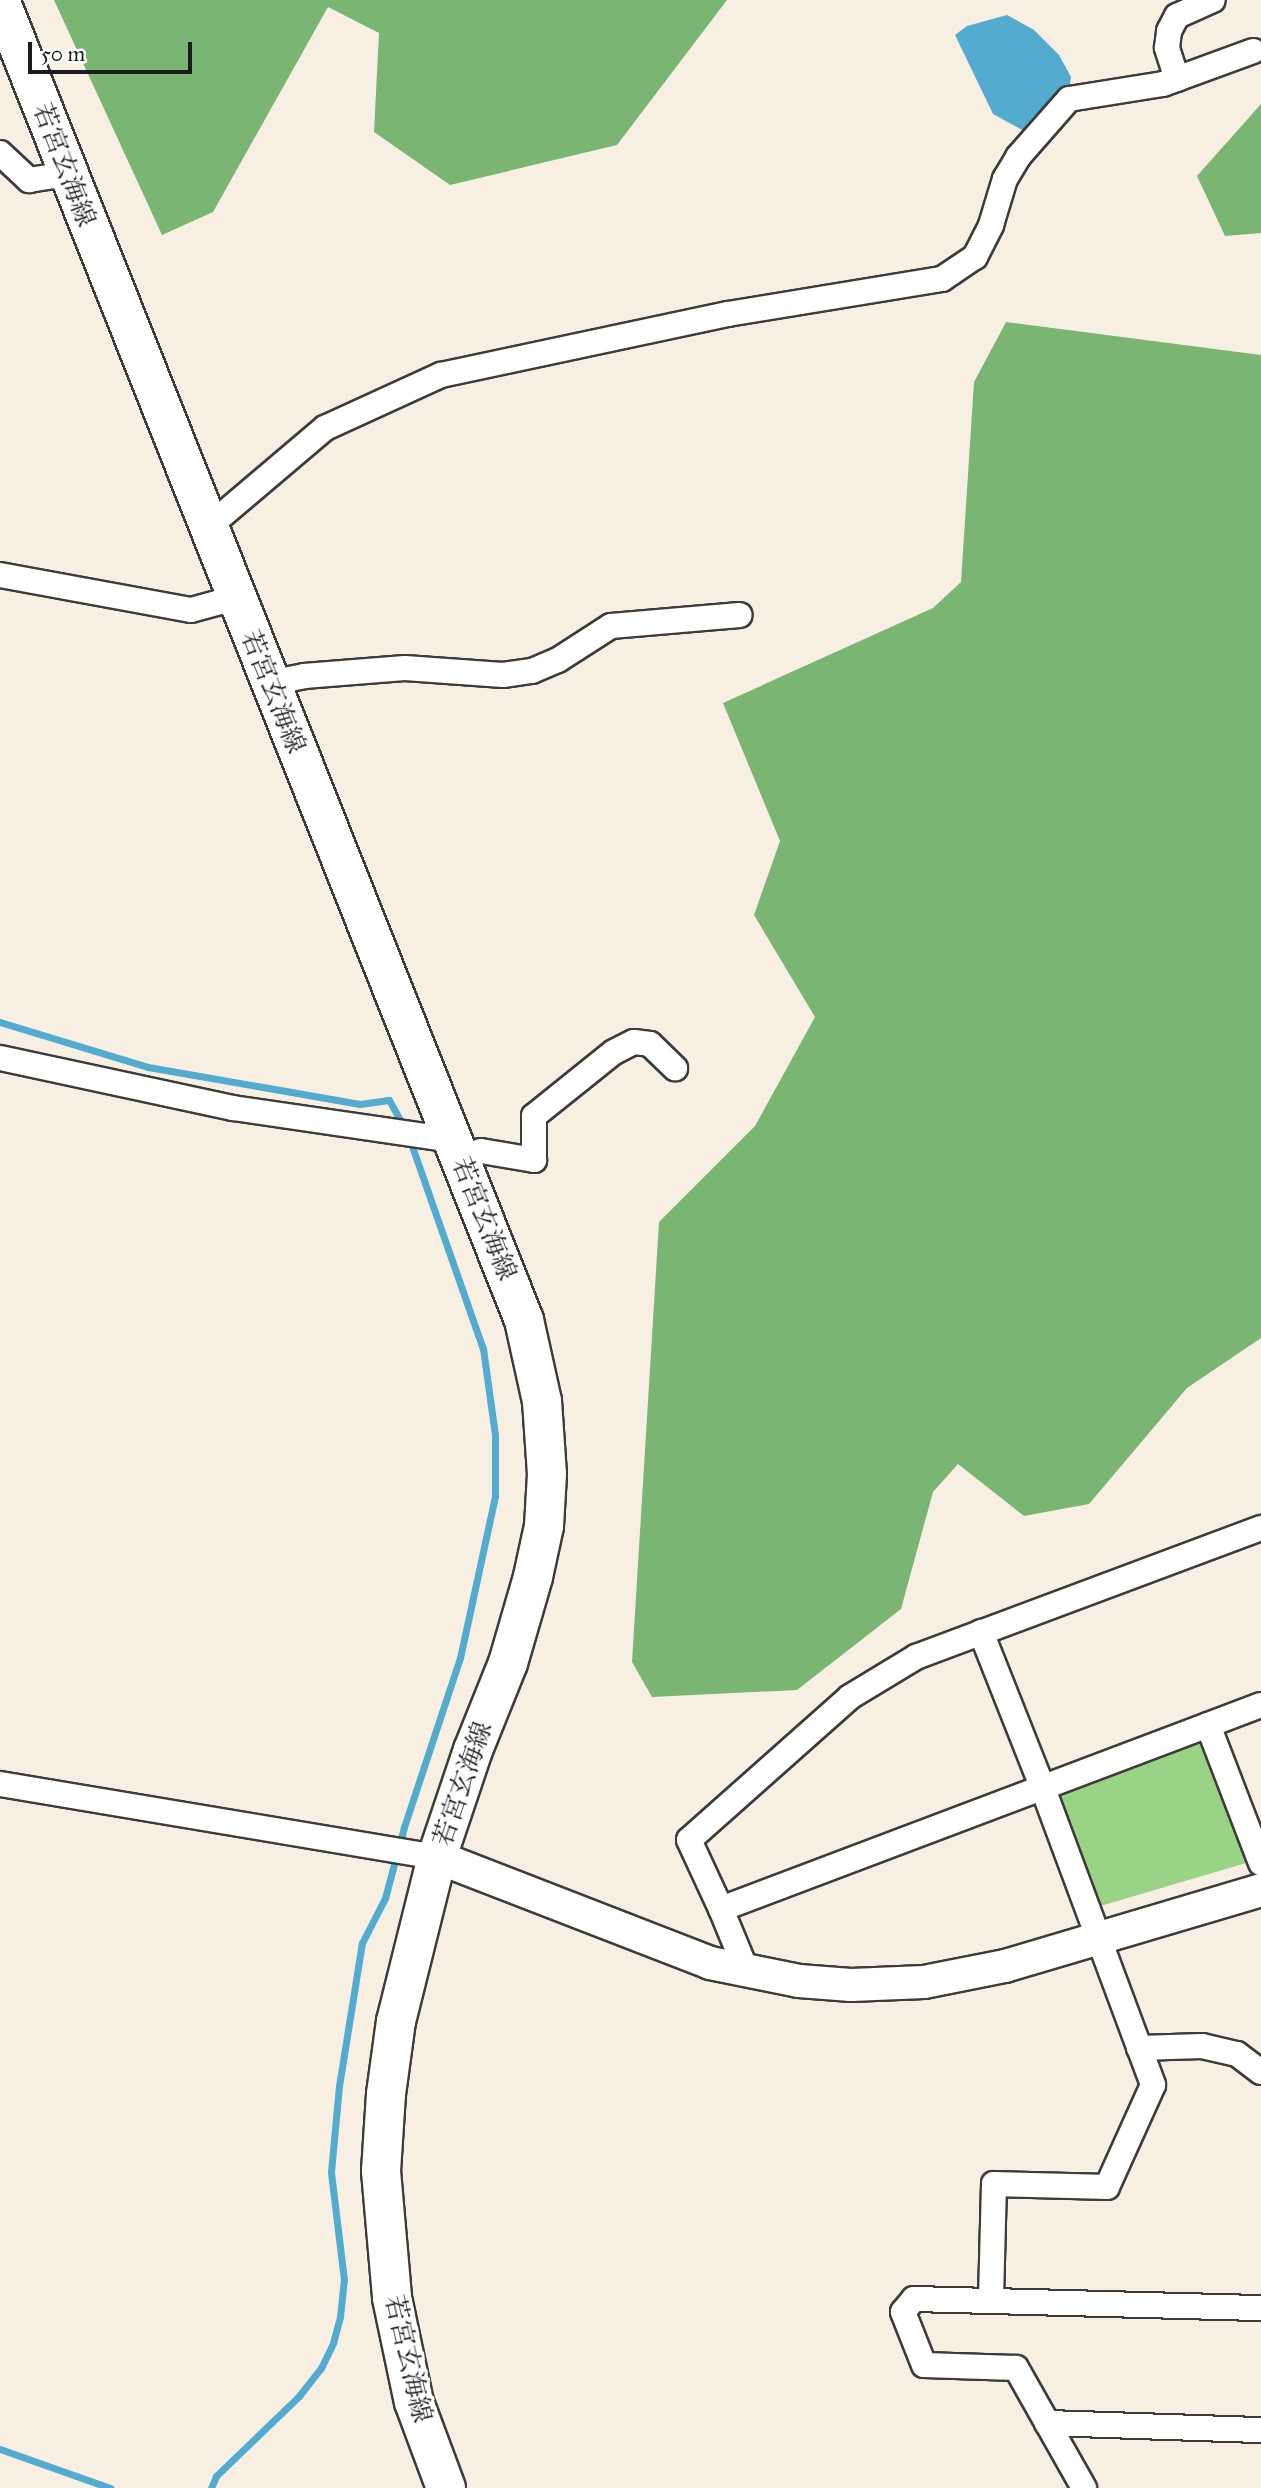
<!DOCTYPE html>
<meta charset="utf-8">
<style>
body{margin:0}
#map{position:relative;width:1261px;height:2488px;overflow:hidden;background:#f7f0e2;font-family:"IM FELL Great Primer","Noto Serif JP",serif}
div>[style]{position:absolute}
.green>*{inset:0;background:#9ad386}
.forest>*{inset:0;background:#7bb573}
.water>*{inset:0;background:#54abd0}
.stream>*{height:7px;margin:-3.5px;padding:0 3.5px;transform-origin:3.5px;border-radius:3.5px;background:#54abd0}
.roads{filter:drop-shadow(2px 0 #3d3c3a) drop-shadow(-2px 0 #3d3c3a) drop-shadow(0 2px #3d3c3a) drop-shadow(0 -2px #3d3c3a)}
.minor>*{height:24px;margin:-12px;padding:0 12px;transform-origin:12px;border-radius:12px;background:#fff}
.tertiary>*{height:32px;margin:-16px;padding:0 16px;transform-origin:16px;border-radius:16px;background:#fff}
.primary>*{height:38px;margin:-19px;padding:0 19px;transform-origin:19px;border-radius:19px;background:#fff}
span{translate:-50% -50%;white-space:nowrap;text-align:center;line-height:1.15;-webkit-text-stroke:6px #fff;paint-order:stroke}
.street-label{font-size:26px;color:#1c1c1c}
.scale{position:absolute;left:28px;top:42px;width:164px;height:32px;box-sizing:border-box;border:4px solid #1c1c1c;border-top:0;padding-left:9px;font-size:21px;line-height:24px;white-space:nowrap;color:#1c1c1c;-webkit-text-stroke:5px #fff;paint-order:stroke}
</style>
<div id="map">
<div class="green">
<i style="clip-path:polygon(1199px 1739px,1209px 1745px,1253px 1861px,1097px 1907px,1057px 1798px,1062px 1790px)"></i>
</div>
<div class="forest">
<i style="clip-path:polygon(54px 0,727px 0,617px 145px,450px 185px,374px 132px,379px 33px,328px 7px,213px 212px,162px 235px)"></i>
<i style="clip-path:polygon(1261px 104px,1261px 233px,1225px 236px,1197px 176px)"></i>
<i style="clip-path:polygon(1006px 322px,1261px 355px,1261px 1338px,1187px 1388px,1089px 1504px,1024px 1516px,958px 1464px,933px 1492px,901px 1609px,797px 1690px,652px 1697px,632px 1662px,659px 1222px,755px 1126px,815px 1017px,754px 915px,780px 841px,723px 703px,933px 608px,961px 582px,974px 382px)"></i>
</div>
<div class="water">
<i style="clip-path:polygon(1007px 15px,1034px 30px,1059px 55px,1071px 77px,1069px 89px,1024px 131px,993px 114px,955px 35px,967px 26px)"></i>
</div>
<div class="stream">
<i style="left:0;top:1022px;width:155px;rotate:16.9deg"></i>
<i style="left:148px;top:1067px;width:215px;rotate:9.9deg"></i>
<i style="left:360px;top:1104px;width:29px;rotate:-8deg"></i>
<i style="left:389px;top:1100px;width:33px;rotate:61deg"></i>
<i style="left:0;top:2449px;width:117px;rotate:19.5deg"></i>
<i style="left:211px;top:2488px;width:13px;rotate:-67deg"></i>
<i style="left:216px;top:2476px;width:115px;rotate:-43.9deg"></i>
<i style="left:299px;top:2396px;width:36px;rotate:-52deg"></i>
<i style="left:321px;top:2368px;width:28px;rotate:-64deg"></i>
<i style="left:333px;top:2343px;width:27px;rotate:-75deg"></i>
<i style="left:340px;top:2317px;width:37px;rotate:-84deg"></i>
<i style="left:344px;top:2280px;width:109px;rotate:-96.9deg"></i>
<i style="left:331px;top:2172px;width:86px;rotate:-84.7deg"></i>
<i style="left:339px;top:2086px;width:145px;rotate:-80.9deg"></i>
<i style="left:362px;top:1943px;width:51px;rotate:-62.9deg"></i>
<i style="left:385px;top:1898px;width:73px;rotate:-75deg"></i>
<i style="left:404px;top:1827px;width:178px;rotate:-71.7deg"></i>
<i style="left:460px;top:1658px;width:166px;rotate:-77.8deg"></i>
<i style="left:495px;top:1496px;width:61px;rotate:-90deg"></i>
<i style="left:495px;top:1435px;width:87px;rotate:-97.9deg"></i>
<i style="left:483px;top:1349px;width:221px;rotate:-109.3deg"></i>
</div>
<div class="roads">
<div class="minor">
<i style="left:1177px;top:79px;width:33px;rotate:-108deg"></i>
<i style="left:1167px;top:48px;width:17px;rotate:-83deg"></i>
<i style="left:1169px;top:31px;width:17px;rotate:-62deg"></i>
<i style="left:1177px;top:16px;width:39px;rotate:-24deg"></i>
<i style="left:0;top:153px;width:40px;rotate:43deg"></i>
<i style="left:29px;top:180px;width:39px;rotate:-9deg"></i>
<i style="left:207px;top:528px;width:155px;rotate:-40.3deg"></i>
<i style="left:325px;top:428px;width:128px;rotate:-24.6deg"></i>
<i style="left:441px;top:375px;width:293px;rotate:-12deg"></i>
<i style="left:728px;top:314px;width:217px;rotate:-9.3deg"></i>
<i style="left:942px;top:279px;width:40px;rotate:-34deg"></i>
<i style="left:975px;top:257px;width:36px;rotate:-63deg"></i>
<i style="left:991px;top:225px;width:48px;rotate:-73.1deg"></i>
<i style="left:1005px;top:179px;width:26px;rotate:-59deg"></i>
<i style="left:1018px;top:157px;width:77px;rotate:-48.7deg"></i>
<i style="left:1069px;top:99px;width:95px;rotate:-9.1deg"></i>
<i style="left:1163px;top:84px;width:96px;rotate:-20.1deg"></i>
<i style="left:0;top:575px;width:194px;rotate:10.4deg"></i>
<i style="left:191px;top:610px;width:46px;rotate:-15.3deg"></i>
<i style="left:269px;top:683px;width:36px;rotate:-11deg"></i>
<i style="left:304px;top:676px;width:101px;rotate:-4.5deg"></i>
<i style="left:405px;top:668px;width:98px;rotate:4.1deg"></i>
<i style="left:503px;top:675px;width:29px;rotate:-8deg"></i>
<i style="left:532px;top:671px;width:28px;rotate:-23deg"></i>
<i style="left:558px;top:660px;width:63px;rotate:-32.7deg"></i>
<i style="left:611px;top:626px;width:129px;rotate:-4.9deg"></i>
<i style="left:0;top:1058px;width:238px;rotate:12.1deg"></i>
<i style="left:233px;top:1108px;width:221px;rotate:8.3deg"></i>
<i style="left:460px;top:1158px;width:22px;rotate:-18deg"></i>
<i style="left:481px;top:1151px;width:54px;rotate:9.6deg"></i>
<i style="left:534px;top:1160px;width:44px;rotate:-90deg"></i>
<i style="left:534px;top:1116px;width:102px;rotate:-38.7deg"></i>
<i style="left:614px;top:1052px;width:22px;rotate:-27deg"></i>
<i style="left:634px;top:1042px;width:16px;rotate:7deg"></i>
<i style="left:650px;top:1044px;width:35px;rotate:44deg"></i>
<i style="left:1261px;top:1528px;width:368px;rotate:159.5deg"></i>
<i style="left:916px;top:1657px;width:77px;rotate:148.8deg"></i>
<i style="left:850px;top:1697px;width:215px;rotate:138.4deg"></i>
<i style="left:689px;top:1840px;width:76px;rotate:65.1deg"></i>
<i style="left:721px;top:1909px;width:577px;rotate:-20.7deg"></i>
<i style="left:981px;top:1632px;width:166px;rotate:68.4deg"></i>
<i style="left:1042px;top:1786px;width:319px;rotate:69.6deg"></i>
<i style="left:1153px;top:2085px;width:112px;rotate:114.3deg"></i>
<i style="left:1107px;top:2187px;width:113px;rotate:-178.5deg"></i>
<i style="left:994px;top:2184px;width:116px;rotate:91.5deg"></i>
<i style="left:1208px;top:1725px;width:148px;rotate:69deg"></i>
<i style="left:0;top:1784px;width:443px;rotate:9.5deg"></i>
<i style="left:721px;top:1909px;width:68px;rotate:67.6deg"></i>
<i style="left:1139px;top:2048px;width:63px;rotate:-1.8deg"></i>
<i style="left:1202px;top:2046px;width:36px;rotate:13deg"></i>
<i style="left:1237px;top:2054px;width:30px;rotate:37deg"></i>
<i style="left:1047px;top:2423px;width:214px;rotate:1.9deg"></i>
<i style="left:1084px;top:2488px;width:138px;rotate:-119.5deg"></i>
<i style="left:1016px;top:2368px;width:92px;rotate:-178.1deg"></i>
<i style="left:924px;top:2365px;width:57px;rotate:-111.6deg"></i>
<i style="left:903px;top:2312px;width:17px;rotate:-50deg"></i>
<i style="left:914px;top:2299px;width:347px;rotate:1.5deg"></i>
</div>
<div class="tertiary">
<i style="left:437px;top:1857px;width:293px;rotate:21.2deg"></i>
<i style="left:710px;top:1963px;width:91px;rotate:11.4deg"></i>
<i style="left:799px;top:1981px;width:52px;rotate:4.4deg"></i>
<i style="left:851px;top:1985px;width:73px;rotate:-2.4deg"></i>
<i style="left:924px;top:1982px;width:83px;rotate:-11.2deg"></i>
<i style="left:1005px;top:1966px;width:267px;rotate:-16.5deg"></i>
</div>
<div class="primary">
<i style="left:0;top:0;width:1420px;rotate:68.35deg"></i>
<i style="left:524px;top:1320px;width:83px;rotate:77.5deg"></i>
<i style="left:542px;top:1401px;width:73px;rotate:86.1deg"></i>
<i style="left:547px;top:1474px;width:52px;rotate:93.3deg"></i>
<i style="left:544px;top:1526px;width:52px;rotate:102.2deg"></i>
<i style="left:533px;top:1577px;width:90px;rotate:106.2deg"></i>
<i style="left:508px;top:1663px;width:94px;rotate:111.9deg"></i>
<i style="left:473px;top:1750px;width:113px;rotate:108.6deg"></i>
<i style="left:437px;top:1857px;width:169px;rotate:104deg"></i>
<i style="left:396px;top:2021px;width:74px;rotate:97.8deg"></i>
<i style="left:386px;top:2094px;width:77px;rotate:93.7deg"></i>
<i style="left:381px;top:2171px;width:127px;rotate:85deg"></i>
<i style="left:392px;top:2298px;width:106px;rotate:78.1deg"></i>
<i style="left:414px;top:2402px;width:92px;rotate:69.6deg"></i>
</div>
</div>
<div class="street-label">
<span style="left:64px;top:165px;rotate:69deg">若宮玄海線</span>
<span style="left:273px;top:692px;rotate:68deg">若宮玄海線</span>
<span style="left:484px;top:1219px;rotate:68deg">若宮玄海線</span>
<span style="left:463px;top:1784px;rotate:-71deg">若宮玄海線</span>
<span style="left:408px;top:2359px;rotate:77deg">若宮玄海線</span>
</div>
<div class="scale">50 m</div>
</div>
